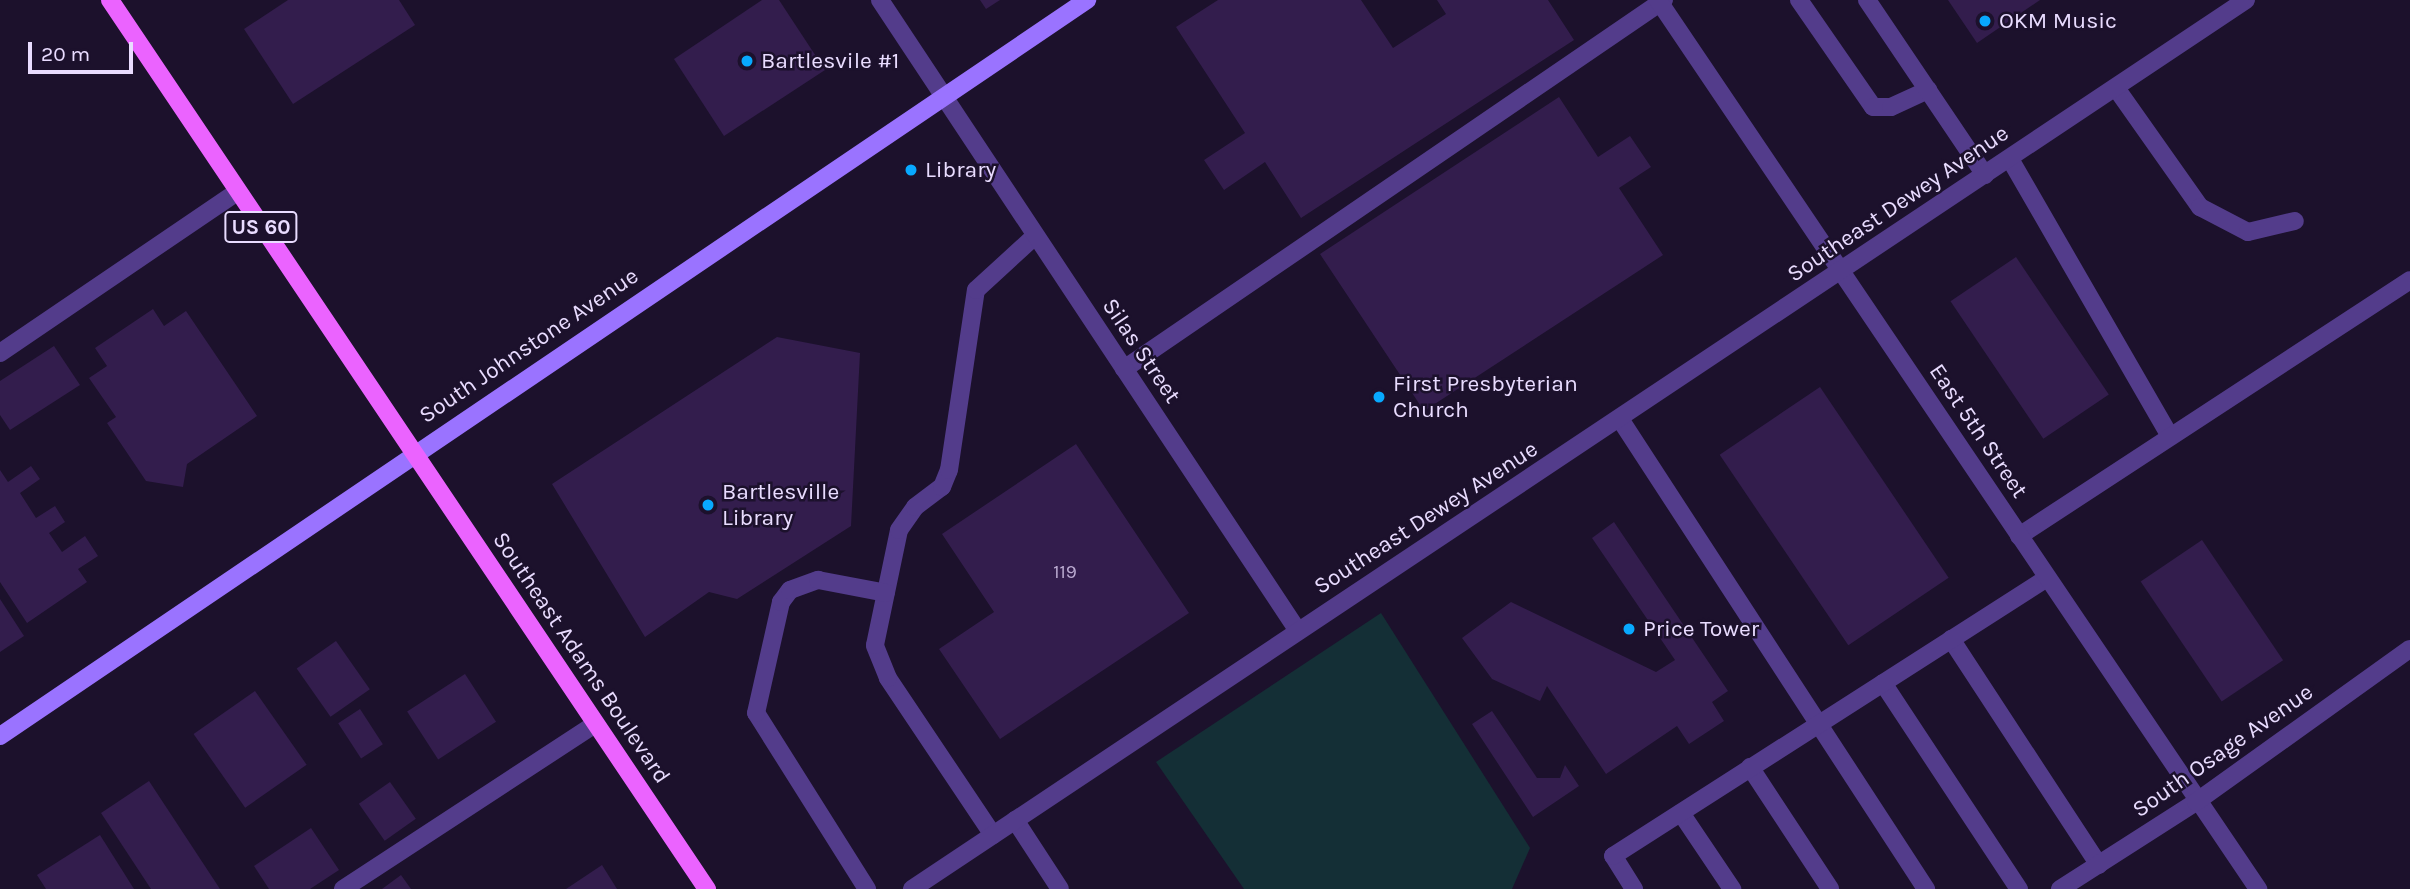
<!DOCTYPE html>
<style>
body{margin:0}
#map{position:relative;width:2410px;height:889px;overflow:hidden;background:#1c112c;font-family:Karla,sans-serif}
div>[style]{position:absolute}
.green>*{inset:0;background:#142f36}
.building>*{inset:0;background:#331d4d;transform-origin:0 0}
.lane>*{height:18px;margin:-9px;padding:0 9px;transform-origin:9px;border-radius:9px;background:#533c8b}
.street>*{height:18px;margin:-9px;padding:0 9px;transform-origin:9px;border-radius:9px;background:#533c8b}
.secondary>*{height:18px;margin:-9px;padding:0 9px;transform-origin:9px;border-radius:9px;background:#9a73ff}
.primary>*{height:18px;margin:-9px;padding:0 9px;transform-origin:9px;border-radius:9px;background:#eb63ff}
.dots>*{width:19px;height:19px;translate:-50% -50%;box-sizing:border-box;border:4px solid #1c112c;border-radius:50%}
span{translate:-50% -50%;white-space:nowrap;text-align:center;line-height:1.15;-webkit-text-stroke:5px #1c112c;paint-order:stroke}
.number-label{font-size:19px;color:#bcacd2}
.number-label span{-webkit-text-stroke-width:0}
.shield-label span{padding:2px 5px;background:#1c112c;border:2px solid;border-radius:5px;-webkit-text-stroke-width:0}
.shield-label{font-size:21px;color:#e9dcff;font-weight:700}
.poi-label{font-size:23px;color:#e9dcff}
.left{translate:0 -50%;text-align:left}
.street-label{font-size:23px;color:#e9dcff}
.scale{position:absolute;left:28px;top:42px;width:105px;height:32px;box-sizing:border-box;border:4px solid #e9dcff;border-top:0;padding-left:9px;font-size:21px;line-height:24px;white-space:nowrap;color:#e9dcff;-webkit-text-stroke:5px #1c112c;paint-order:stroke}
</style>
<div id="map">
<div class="green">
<i style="clip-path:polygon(1381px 613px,1530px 848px,1512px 889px,1244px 889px,1156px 762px)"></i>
</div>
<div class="building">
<i style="clip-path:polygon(288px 0,399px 0,415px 25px,293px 104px,244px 29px)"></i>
<i style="clip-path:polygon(762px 0,779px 0,825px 70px,724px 136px,674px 59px)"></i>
<i style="clip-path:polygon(980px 0,1000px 0,986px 9px)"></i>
<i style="clip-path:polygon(1218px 0,1361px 0,1393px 48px,1446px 14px,1437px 0,1548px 0,1574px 40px,1301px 218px,1265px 162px,1224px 190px,1204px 160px,1245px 133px,1176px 27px)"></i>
<i style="clip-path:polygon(1948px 0,2040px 0,1977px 43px)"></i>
<i style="clip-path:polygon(1559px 97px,1598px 157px,1630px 136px,1651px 167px,1619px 188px,1663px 255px,1424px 411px,1320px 254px)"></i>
<i style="left:2016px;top:257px;width:166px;height:79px;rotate:56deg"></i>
<i style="clip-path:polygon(153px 309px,164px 326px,186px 311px,257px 416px,187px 464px,183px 487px,146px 481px,107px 423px,116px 417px,89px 378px,107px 366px,95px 348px)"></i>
<i style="clip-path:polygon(777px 337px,860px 353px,851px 526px,737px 599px,709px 592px,645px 637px,552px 484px)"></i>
<i style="clip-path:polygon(54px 346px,80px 385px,10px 430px,0 415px,0 381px)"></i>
<i style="left:1820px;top:387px;width:230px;height:121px;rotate:56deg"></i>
<i style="clip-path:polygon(1076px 444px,1189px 613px,1000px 739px,939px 649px,994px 612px,942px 534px)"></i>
<i style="clip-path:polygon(31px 466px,40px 479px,20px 493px,36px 518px,55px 506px,65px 522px,49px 533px,62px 552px,85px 536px,98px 556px,78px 569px,87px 582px,27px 623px,0 582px,0 470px,8px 482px)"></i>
<i style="clip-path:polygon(1614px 522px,1728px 691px,1712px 702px,1724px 721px,1689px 744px,1677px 726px,1606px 774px,1547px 686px,1540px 701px,1492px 679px,1462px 638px,1511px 602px,1656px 672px,1675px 660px,1592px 538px)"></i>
<i style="left:2202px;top:540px;width:145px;height:74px;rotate:56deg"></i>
<i style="clip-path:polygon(0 599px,24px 636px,0 652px)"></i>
<i style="left:336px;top:641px;width:59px;height:48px;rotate:55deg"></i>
<i style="left:465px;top:674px;width:57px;height:69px;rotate:57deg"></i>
<i style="left:255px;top:691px;width:90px;height:75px;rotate:55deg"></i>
<i style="left:360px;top:709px;width:42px;height:26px;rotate:57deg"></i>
<i style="clip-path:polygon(1492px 711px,1537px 778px,1560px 778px,1565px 765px,1579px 786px,1533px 817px,1472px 724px)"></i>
<i style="clip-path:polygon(149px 781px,220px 889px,151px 889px,101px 813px)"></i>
<i style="left:390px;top:782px;width:45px;height:38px;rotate:55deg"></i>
<i style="clip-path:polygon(311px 828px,339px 870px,310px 889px,269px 889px,254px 866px)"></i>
<i style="clip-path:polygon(100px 835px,134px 889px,46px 889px,37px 875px)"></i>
<i style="clip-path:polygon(602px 865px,617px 889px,566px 889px)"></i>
<i style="clip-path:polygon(401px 875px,411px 889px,382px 889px)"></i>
</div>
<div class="lane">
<i style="left:1799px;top:0;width:130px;rotate:55.3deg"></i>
<i style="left:1873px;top:107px;width:18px"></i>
<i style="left:1891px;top:107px;width:41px;rotate:-24.7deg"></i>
<i style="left:1867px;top:0;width:211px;rotate:56deg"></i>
<i style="left:2116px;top:88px;width:146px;rotate:54.8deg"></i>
<i style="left:2200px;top:207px;width:54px;rotate:27.5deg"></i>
<i style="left:2248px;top:232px;width:48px;rotate:-13.2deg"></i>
<i style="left:2010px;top:159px;width:320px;rotate:60deg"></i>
<i style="left:0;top:353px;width:287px;rotate:-34.2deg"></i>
<i style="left:1124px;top:369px;width:654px;rotate:-34.35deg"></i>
<i style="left:1620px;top:419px;width:561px;rotate:56.93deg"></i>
<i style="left:2019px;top:536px;width:467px;rotate:-33.2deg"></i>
<i style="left:1951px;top:639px;width:270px;rotate:56.8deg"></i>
<i style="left:1883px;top:683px;width:247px;rotate:56.6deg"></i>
<i style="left:1750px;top:767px;width:146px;rotate:56.7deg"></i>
<i style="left:1681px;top:813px;width:92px;rotate:56.1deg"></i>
<i style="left:1015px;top:820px;width:82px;rotate:56.9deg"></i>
<i style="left:993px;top:835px;width:189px;rotate:-123.8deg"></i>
<i style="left:888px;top:678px;width:35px;rotate:-112deg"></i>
<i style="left:875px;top:645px;width:117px;rotate:-78.2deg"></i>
<i style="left:899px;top:530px;width:28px;rotate:-55deg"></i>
<i style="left:915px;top:507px;width:34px;rotate:-37deg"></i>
<i style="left:942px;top:487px;width:18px;rotate:-68deg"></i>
<i style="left:949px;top:470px;width:182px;rotate:-81.5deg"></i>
<i style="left:976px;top:290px;width:80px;rotate:-42.5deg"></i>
<i style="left:343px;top:889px;width:300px;rotate:-33.2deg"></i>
<i style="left:867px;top:889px;width:208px;rotate:-122.2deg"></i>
<i style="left:756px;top:713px;width:114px;rotate:-77.3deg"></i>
<i style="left:781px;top:602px;width:15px;rotate:-53deg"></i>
<i style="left:790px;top:590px;width:30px;rotate:-20deg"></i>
<i style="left:818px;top:580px;width:69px;rotate:10.8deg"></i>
<i style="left:1634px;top:889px;width:39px;rotate:-122deg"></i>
<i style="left:1613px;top:856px;width:515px;rotate:-32.64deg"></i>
</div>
<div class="street">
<i style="left:880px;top:0;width:757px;rotate:56.48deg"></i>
<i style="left:1658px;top:0;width:1073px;rotate:55.98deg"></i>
<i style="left:912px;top:889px;width:1603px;rotate:-33.68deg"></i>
<i style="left:2060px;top:889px;width:161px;rotate:-32.6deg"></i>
<i style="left:2196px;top:802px;width:263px;rotate:-35.6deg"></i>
</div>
<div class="secondary">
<i style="left:0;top:736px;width:1313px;rotate:-34.1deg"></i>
</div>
<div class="primary">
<i style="left:110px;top:0;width:1071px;rotate:56.12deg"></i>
</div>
<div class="dots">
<i style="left:1985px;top:21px;background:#08a9ff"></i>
<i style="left:747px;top:61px;background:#08a9ff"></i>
<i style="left:911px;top:170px;background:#08a9ff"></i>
<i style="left:1379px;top:397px;background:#08a9ff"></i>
<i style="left:708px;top:505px;background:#08a9ff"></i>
<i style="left:1629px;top:629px;background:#08a9ff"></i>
</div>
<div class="number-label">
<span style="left:1065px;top:573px">119</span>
</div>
<div class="shield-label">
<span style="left:261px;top:227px">US 60</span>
</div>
<div class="poi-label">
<span class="left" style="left:1999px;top:21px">OKM Music</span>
<span class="left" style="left:761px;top:61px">Bartlesvile #1</span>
<span class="left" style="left:925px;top:170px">Library</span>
<span class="left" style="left:1393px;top:397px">First Presbyterian<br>Church</span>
<span class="left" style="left:722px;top:505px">Bartlesville<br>Library</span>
<span class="left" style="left:1643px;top:629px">Price Tower</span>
</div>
<div class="street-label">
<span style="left:1898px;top:204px;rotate:-34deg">Southeast Dewey Avenue</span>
<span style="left:529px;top:346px;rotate:-34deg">South Johnstone Avenue</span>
<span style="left:1141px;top:351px;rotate:56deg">Silas Street</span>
<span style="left:1978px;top:431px;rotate:56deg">East 5th Street</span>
<span style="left:1426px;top:518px;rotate:-33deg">Southeast Dewey Avenue</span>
<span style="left:581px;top:658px;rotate:56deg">Southeast Adams Boulevard</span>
<span style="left:2223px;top:751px;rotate:-35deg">South Osage Avenue</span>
</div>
<div class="scale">20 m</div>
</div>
